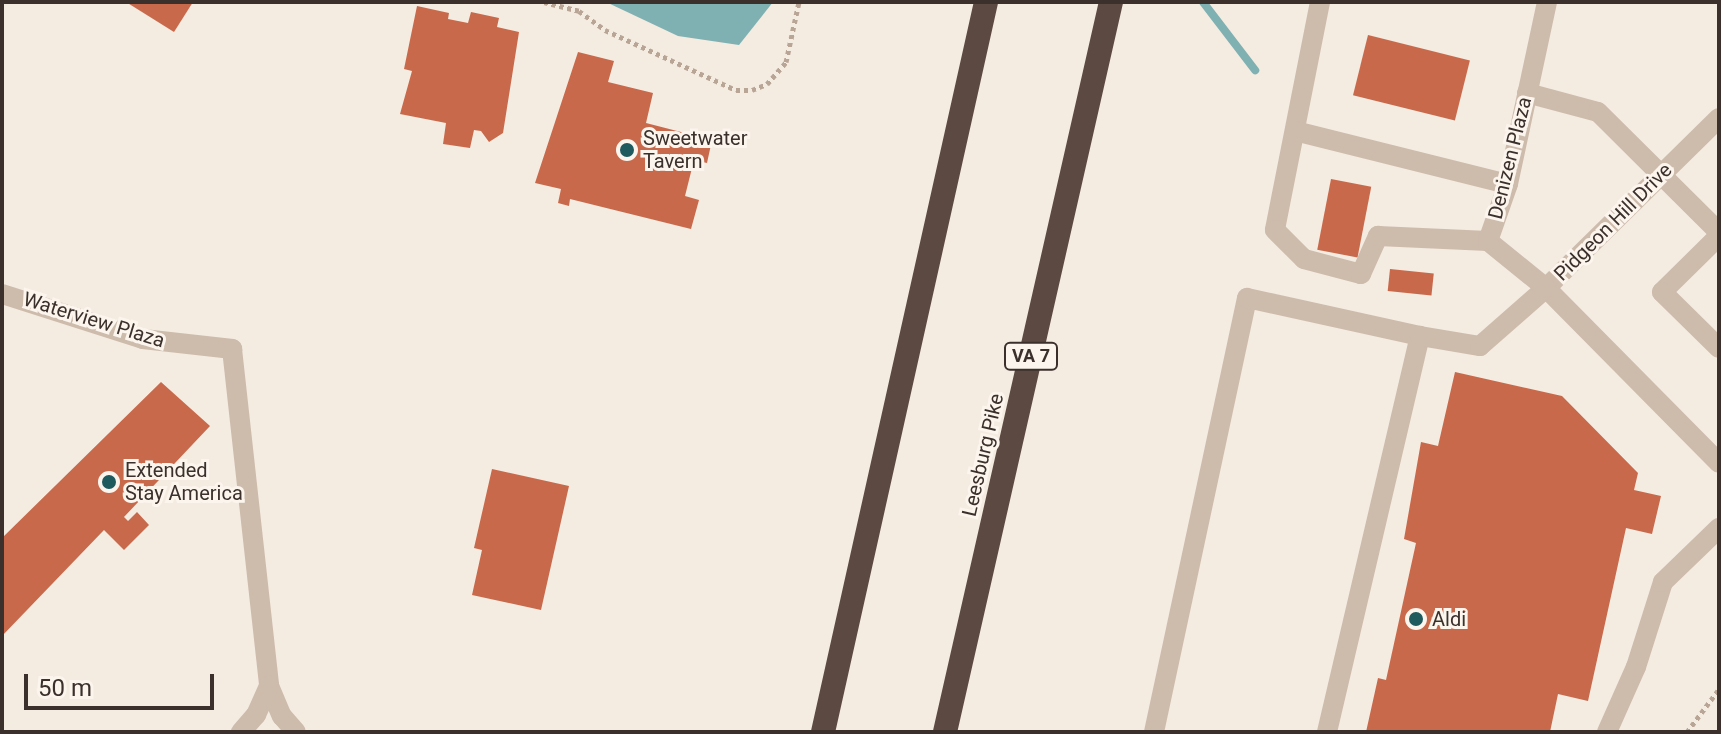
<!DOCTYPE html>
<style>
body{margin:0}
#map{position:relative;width:1721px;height:734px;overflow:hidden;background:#f4ebe1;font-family:Roboto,sans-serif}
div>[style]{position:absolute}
.water>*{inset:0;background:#7fb0b2}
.stream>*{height:8px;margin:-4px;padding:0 4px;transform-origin:4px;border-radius:4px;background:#7fb0b2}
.building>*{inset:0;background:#c8694b;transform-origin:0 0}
.path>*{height:5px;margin-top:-2.5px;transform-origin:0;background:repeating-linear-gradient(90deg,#b9a596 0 4px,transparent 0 8px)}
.minor>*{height:20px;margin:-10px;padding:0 10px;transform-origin:10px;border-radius:10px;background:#cdbbac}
.highway>*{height:24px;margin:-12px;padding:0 12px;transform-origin:12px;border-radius:12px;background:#5c4a42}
.dots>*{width:22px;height:22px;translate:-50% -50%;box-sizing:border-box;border:4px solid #fbf5ee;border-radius:50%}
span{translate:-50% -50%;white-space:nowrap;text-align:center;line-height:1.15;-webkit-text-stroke:6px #fbf5ee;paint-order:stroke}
.shield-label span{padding:2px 6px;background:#fbf5ee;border:2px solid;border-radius:6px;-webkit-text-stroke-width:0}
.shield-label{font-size:18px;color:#3b302b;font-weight:700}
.poi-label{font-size:20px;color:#3b302b}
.left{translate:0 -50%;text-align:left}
.street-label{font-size:20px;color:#3b302b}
.frame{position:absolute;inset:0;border:4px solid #3b302b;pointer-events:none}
.scale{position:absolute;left:24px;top:674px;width:190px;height:36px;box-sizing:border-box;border:4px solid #3b302b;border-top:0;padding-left:10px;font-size:24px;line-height:28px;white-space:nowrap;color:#3b302b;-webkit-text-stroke:6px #fbf5ee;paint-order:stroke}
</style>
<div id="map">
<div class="water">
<i style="clip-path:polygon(606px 2px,773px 2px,739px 45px,678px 36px)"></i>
</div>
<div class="stream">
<i style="left:1203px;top:2px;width:86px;rotate:52.6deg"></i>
</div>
<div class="building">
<i style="clip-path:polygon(126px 2px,193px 2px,174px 32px)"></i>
<i style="clip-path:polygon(417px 6px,449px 13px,448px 19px,468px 23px,471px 12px,499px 18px,497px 27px,519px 32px,503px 133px,489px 142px,481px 131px,474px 130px,470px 148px,443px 144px,446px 123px,400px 114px,412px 71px,404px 69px)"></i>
<i style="left:1368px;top:35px;width:105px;height:62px;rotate:14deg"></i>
<i style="clip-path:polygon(578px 52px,614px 61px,608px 82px,653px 93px,646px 123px,712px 140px,707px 163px,694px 160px,685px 196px,699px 200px,691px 229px,570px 199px,569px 206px,558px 203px,561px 189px,535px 183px)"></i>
<i style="left:1331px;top:179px;width:41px;height:72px;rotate:11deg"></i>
<i style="left:1390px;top:269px;width:44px;height:22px;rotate:6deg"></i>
<i style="clip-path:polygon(1455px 372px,1562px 396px,1638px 473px,1634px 490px,1661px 496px,1652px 534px,1626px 528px,1588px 701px,1558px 694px,1550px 732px,1366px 732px,1378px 678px,1386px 680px,1416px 543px,1404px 539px,1421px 442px,1438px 446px)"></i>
<i style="clip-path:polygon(161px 382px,210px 426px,124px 517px,128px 521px,137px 512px,149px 525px,124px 550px,104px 530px,2px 636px,2px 538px)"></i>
<i style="clip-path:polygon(492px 469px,569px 486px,541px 610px,472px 595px,482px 550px,474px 548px)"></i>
</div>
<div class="path">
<i style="left:544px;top:2px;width:36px;rotate:14deg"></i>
<i style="left:579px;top:11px;width:32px;rotate:36deg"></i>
<i style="left:605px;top:30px;width:144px;rotate:24.6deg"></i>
<i style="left:736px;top:90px;width:16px"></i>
<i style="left:752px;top:90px;width:16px;rotate:-22deg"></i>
<i style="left:767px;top:84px;width:29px;rotate:-49deg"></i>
<i style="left:786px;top:62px;width:61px;rotate:-77.8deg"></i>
<i style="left:1687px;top:732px;width:54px;rotate:-53.3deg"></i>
</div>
<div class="minor">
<i style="left:1320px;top:2px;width:232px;rotate:101.2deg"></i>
<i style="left:1275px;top:230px;width:41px;rotate:45deg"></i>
<i style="left:1304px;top:259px;width:59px;rotate:14.7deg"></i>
<i style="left:1361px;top:274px;width:42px;rotate:-65.9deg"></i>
<i style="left:1378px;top:236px;width:110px;rotate:2.6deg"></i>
<i style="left:1527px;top:93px;width:73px;rotate:15deg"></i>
<i style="left:1598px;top:112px;width:170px;rotate:44.8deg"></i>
<i style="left:1719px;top:118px;width:243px;rotate:135.5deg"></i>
<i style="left:1546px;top:288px;width:246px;rotate:45.3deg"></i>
<i style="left:1295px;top:131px;width:219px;rotate:14deg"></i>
<i style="left:1719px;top:236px;width:80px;rotate:135.5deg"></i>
<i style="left:1662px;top:292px;width:80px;rotate:44.5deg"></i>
<i style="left:2px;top:294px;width:148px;rotate:17.7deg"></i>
<i style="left:143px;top:339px;width:90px;rotate:6.4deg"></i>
<i style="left:232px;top:349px;width:339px;rotate:83.7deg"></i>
<i style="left:269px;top:686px;width:33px;rotate:67deg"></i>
<i style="left:282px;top:716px;width:21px;rotate:49deg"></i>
<i style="left:241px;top:732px;width:23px;rotate:-49deg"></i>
<i style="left:256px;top:715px;width:32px;rotate:-66deg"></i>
<i style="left:1154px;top:732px;width:444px;rotate:-77.9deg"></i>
<i style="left:1247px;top:298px;width:177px;rotate:12.4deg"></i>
<i style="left:1327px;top:732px;width:407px;rotate:-76.8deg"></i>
<i style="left:1420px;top:336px;width:61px;rotate:9.5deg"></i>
<i style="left:1480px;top:346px;width:88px;rotate:-41.3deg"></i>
<i style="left:1546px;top:288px;width:75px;rotate:-141deg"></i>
<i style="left:1488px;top:241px;width:60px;rotate:-70.7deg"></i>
<i style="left:1508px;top:184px;width:186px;rotate:-77.9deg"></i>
<i style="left:1607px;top:732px;width:71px;rotate:-66deg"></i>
<i style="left:1636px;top:667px;width:89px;rotate:-72.4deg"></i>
<i style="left:1663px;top:582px;width:78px;rotate:-44deg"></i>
</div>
<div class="highway">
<i style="left:823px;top:732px;width:748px;rotate:-77.41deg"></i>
<i style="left:945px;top:732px;width:749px;rotate:-77.19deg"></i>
</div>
<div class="dots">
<i style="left:627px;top:150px;background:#1f5a5e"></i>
<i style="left:109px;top:482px;background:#1f5a5e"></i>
<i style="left:1416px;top:619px;background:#1f5a5e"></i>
</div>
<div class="shield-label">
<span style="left:1031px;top:356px">VA 7</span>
</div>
<div class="poi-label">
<span class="left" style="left:643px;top:150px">Sweetwater<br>Tavern</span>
<span class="left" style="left:125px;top:482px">Extended<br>Stay America</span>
<span class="left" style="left:1432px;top:619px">Aldi</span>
</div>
<div class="street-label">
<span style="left:1510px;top:158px;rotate:-76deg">Denizen Plaza</span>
<span style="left:1613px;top:222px;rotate:-45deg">Pidgeon Hill Drive</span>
<span style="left:94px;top:320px;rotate:17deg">Waterview Plaza</span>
<span style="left:983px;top:455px;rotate:-77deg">Leesburg Pike</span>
</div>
<div class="frame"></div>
<div class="scale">50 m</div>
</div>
